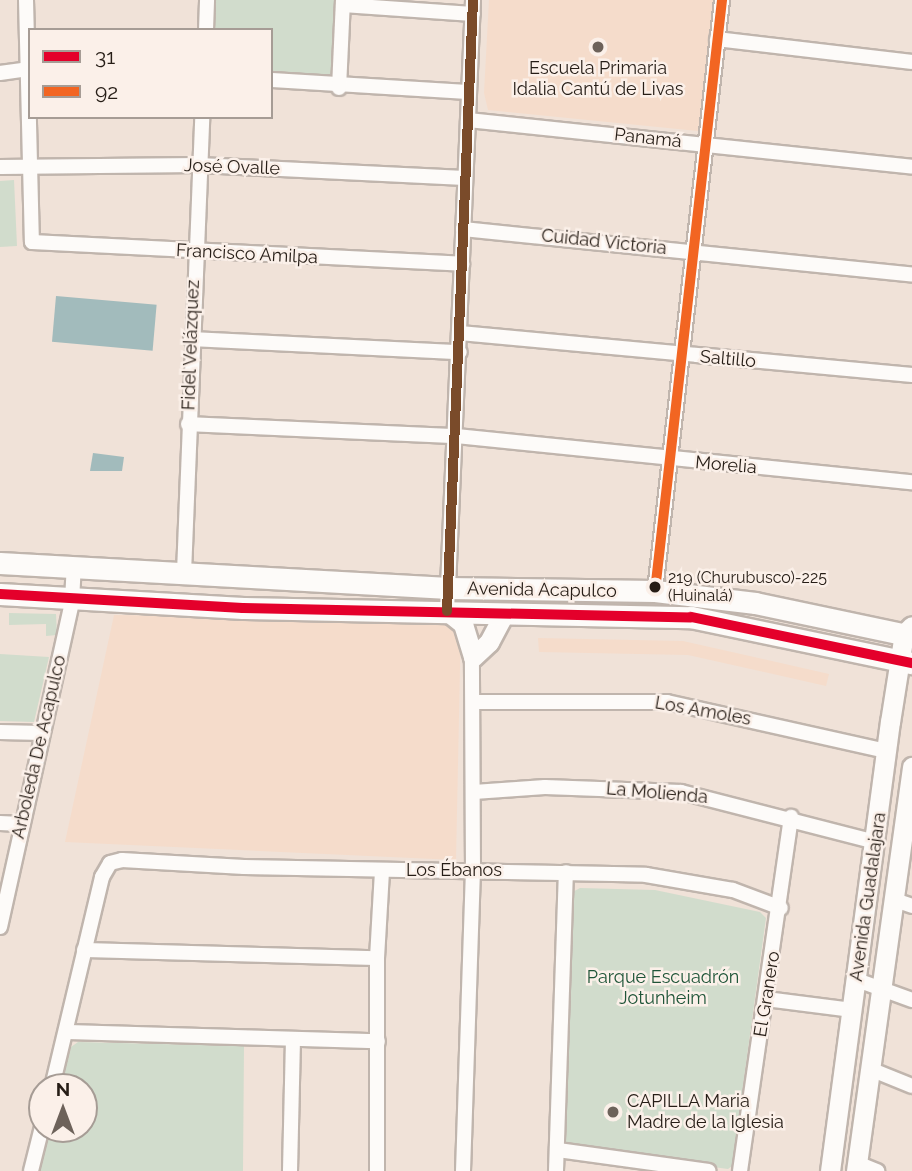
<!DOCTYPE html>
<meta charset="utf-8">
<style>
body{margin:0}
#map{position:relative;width:912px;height:1171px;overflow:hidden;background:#f0e2d8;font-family:Raleway,sans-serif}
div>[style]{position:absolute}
.built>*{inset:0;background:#f5dccb}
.green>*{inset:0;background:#d1dccc}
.water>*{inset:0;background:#a2bbbc;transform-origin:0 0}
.roads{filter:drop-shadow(2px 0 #c0b5ad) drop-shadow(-2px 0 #c0b5ad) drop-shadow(0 2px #c0b5ad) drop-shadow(0 -2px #c0b5ad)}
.street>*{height:14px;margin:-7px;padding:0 7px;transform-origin:7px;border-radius:7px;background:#fdfbf9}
.secondary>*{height:19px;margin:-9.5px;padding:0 9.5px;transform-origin:9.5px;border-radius:9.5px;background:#fdfbf9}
.primary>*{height:21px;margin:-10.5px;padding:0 10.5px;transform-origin:10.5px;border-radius:10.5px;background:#fdfbf9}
.bus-1>*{height:10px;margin:-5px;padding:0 5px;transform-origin:5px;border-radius:5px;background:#e4002b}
.bus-2>*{height:10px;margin:-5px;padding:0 5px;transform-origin:5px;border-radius:5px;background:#f26522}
.bus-3>*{height:10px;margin:-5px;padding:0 5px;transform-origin:5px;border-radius:5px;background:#7a4b2a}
.dots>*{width:19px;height:19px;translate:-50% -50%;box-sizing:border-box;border:4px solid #fbf0e9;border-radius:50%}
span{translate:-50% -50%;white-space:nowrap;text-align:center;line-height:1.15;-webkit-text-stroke:5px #fbf0e9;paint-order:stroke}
.bus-label{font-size:16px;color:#261d16}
.left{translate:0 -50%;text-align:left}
.poi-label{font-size:18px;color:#261d16}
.street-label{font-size:18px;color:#261d16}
.park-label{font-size:18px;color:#1f5538}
.legend{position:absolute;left:28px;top:28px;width:245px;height:91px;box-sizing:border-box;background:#fbf0e9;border:2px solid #a69c95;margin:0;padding:9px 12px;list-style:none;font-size:21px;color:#261d16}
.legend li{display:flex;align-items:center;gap:14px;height:35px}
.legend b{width:35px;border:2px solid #a69c95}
.north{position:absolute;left:28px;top:1073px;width:70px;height:70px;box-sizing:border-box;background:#fbf0e9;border:2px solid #a69c95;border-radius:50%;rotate:0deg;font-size:19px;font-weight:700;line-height:28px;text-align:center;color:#261d16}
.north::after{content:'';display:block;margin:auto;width:24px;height:32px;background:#6d625a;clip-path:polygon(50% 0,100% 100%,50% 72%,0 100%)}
</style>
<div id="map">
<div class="built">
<i style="clip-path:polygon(489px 0,714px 0,698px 131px,488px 110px,484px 93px)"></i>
<i style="clip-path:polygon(114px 615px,461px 620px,456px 860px,65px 842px)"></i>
<i style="clip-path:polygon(538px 638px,683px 641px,829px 674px,826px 686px,688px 655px,539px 652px)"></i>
</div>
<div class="green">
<i style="clip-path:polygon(213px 0,335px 0,333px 81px,271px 78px,271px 30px,213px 30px)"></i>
<i style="clip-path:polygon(14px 180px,17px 246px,0 247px,0 181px)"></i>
<i style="clip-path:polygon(9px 613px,56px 614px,57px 635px,46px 636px,46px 624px,9px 625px)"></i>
<i style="clip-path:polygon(0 654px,49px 657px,34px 722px,0 721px)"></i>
<i style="clip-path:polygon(580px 888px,655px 890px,760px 912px,766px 918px,732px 1166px,728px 1169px,566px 1147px,569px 894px)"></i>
<i style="clip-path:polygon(78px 1042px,244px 1046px,243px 1171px,40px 1171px,50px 1129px,84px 1129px,84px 1087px,61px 1087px,71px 1047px)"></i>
</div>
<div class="water">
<i style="left:56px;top:296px;width:101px;height:46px;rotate:5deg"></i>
<i style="clip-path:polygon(93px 453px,124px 457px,122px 471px,90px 471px)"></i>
</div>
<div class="roads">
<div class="street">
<i style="left:26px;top:0;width:242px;rotate:88.6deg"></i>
<i style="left:32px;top:242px;width:431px;rotate:2.9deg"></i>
<i style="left:343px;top:5px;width:130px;rotate:4deg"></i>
<i style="left:206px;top:30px;width:30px;rotate:-88deg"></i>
<i style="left:717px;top:39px;width:196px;rotate:6.7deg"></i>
<i style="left:0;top:73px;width:30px;rotate:-8deg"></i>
<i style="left:271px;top:80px;width:198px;rotate:3.5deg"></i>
<i style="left:339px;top:88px;width:88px;rotate:-87.4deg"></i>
<i style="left:468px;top:120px;width:446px;rotate:6deg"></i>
<i style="left:0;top:167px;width:199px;rotate:-0.6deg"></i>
<i style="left:199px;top:165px;width:266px;rotate:2.8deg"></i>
<i style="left:463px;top:229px;width:451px;rotate:5.8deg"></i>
<i style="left:460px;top:333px;width:454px;rotate:5.3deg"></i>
<i style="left:191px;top:339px;width:269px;rotate:2.8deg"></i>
<i style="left:188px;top:424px;width:268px;rotate:2.6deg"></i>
<i style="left:456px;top:436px;width:458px;rotate:5.8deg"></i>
<i style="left:184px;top:573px;width:456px;rotate:-87.7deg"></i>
<i style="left:655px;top:591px;width:595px;rotate:-83.53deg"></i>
<i style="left:447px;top:611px;width:612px;rotate:-87.56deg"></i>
<i style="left:475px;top:702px;width:192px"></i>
<i style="left:667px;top:702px;width:224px;rotate:12.6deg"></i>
<i style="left:0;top:732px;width:42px;rotate:1.4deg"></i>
<i style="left:474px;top:792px;width:71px;rotate:-4deg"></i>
<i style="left:545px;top:787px;width:136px;rotate:2.1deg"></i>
<i style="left:681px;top:792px;width:201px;rotate:14.4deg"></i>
<i style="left:0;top:823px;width:21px;rotate:3deg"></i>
<i style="left:895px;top:900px;width:18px;rotate:19deg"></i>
<i style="left:0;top:927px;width:334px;rotate:-77.5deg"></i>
<i style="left:72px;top:601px;width:34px;rotate:-87deg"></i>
<i style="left:84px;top:950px;width:293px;rotate:1.6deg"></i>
<i style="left:857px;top:980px;width:59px;rotate:20deg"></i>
<i style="left:766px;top:999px;width:87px;rotate:7.3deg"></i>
<i style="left:67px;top:1032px;width:311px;rotate:1.7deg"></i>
<i style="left:870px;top:1069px;width:45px;rotate:22deg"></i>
<i style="left:52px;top:1087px;width:216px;rotate:-76.6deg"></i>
<i style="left:102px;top:877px;width:16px;rotate:-60deg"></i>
<i style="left:110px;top:863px;width:12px;rotate:-14deg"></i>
<i style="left:122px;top:860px;width:122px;rotate:3.3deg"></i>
<i style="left:244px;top:867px;width:402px;rotate:1.1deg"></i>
<i style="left:646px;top:875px;width:88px;rotate:9.8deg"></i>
<i style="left:733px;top:890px;width:51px;rotate:20.6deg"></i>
<i style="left:558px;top:1150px;width:152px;rotate:7.9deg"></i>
<i style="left:857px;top:1163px;width:22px;rotate:22deg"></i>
<i style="left:31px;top:1171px;width:45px;rotate:-76deg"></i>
<i style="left:290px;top:1171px;width:130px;rotate:-88.7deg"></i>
<i style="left:377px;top:1171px;width:213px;rotate:-90deg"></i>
<i style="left:377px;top:958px;width:87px;rotate:-86.7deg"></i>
<i style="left:463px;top:1171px;width:302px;rotate:-88.1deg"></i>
<i style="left:473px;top:869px;width:220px;rotate:-90.3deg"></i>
<i style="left:556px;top:1171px;width:299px;rotate:-88.1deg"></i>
<i style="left:740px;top:1171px;width:358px;rotate:-81.8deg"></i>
</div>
<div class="secondary">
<i style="left:447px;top:611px;width:21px;rotate:39deg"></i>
<i style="left:463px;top:624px;width:34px;rotate:73deg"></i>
<i style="left:473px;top:657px;width:22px;rotate:-43deg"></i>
<i style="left:489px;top:642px;width:32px;rotate:-62deg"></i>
<i style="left:830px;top:1171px;width:453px;rotate:-82.4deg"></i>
<i style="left:890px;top:722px;width:89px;rotate:-81deg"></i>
<i style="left:904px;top:634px;width:11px;rotate:-45deg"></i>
<i style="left:856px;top:1171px;width:408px;rotate:-82.1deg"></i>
</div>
<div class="primary">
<i style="left:0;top:563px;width:449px;rotate:3.2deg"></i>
<i style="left:448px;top:588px;width:207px;rotate:0.8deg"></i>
<i style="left:655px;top:591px;width:101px;rotate:6.8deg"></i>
<i style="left:755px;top:603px;width:160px;rotate:11.9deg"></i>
<i style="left:0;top:594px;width:243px;rotate:3.3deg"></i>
<i style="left:243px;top:608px;width:448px;rotate:1.2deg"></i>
<i style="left:691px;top:617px;width:226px;rotate:11.8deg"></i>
</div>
</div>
<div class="bus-1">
<i style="left:0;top:594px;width:243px;rotate:3.3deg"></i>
<i style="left:243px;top:608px;width:448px;rotate:1.2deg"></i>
<i style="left:691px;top:617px;width:226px;rotate:11.8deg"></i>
</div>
<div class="bus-2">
<i style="left:655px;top:591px;width:595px;rotate:-83.53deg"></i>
</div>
<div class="bus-3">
<i style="left:447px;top:611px;width:612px;rotate:-87.56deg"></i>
</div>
<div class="dots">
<i style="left:598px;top:47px;background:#6d625a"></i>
<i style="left:655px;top:587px;background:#261d16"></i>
<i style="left:613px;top:1112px;background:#6d625a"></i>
</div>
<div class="bus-label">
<span class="left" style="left:668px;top:587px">219 (Churubusco)-225<br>(Huinalá)</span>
</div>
<div class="poi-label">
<span style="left:598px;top:79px">Escuela Primaria<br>Idalia Cantú de Livas</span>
<span class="left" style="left:627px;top:1112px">CAPILLA Maria<br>Madre de la Iglesia</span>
</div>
<div class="street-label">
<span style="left:648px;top:138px;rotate:6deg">Panamá</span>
<span style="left:232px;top:167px;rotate:2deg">José Ovalle</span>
<span style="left:604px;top:242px;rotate:6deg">Cuidad Victoria</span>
<span style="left:247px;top:254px;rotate:3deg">Francisco Amilpa</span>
<span style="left:191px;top:345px;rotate:-88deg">Fidel Velázquez</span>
<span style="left:728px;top:359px;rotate:5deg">Saltillo</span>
<span style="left:726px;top:465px;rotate:5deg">Morelia</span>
<span style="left:542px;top:590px;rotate:1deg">Avenida Acapulco</span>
<span style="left:703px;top:711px;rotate:10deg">Los Amoles</span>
<span style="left:39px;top:747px;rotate:-77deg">Arboleda De Acapulco</span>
<span style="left:657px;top:793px;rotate:5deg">La Molienda</span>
<span style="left:454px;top:870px">Los Ébanos</span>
<span style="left:868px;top:897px;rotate:-82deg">Avenida Guadalajara</span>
<span style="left:767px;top:994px;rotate:-81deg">El Granero</span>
</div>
<div class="park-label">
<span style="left:663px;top:988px">Parque Escuadrón<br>Jotunheim</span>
</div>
<ul class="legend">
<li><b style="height:9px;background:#e4002b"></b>31</li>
<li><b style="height:9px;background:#f26522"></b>92</li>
</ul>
<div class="north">N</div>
</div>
